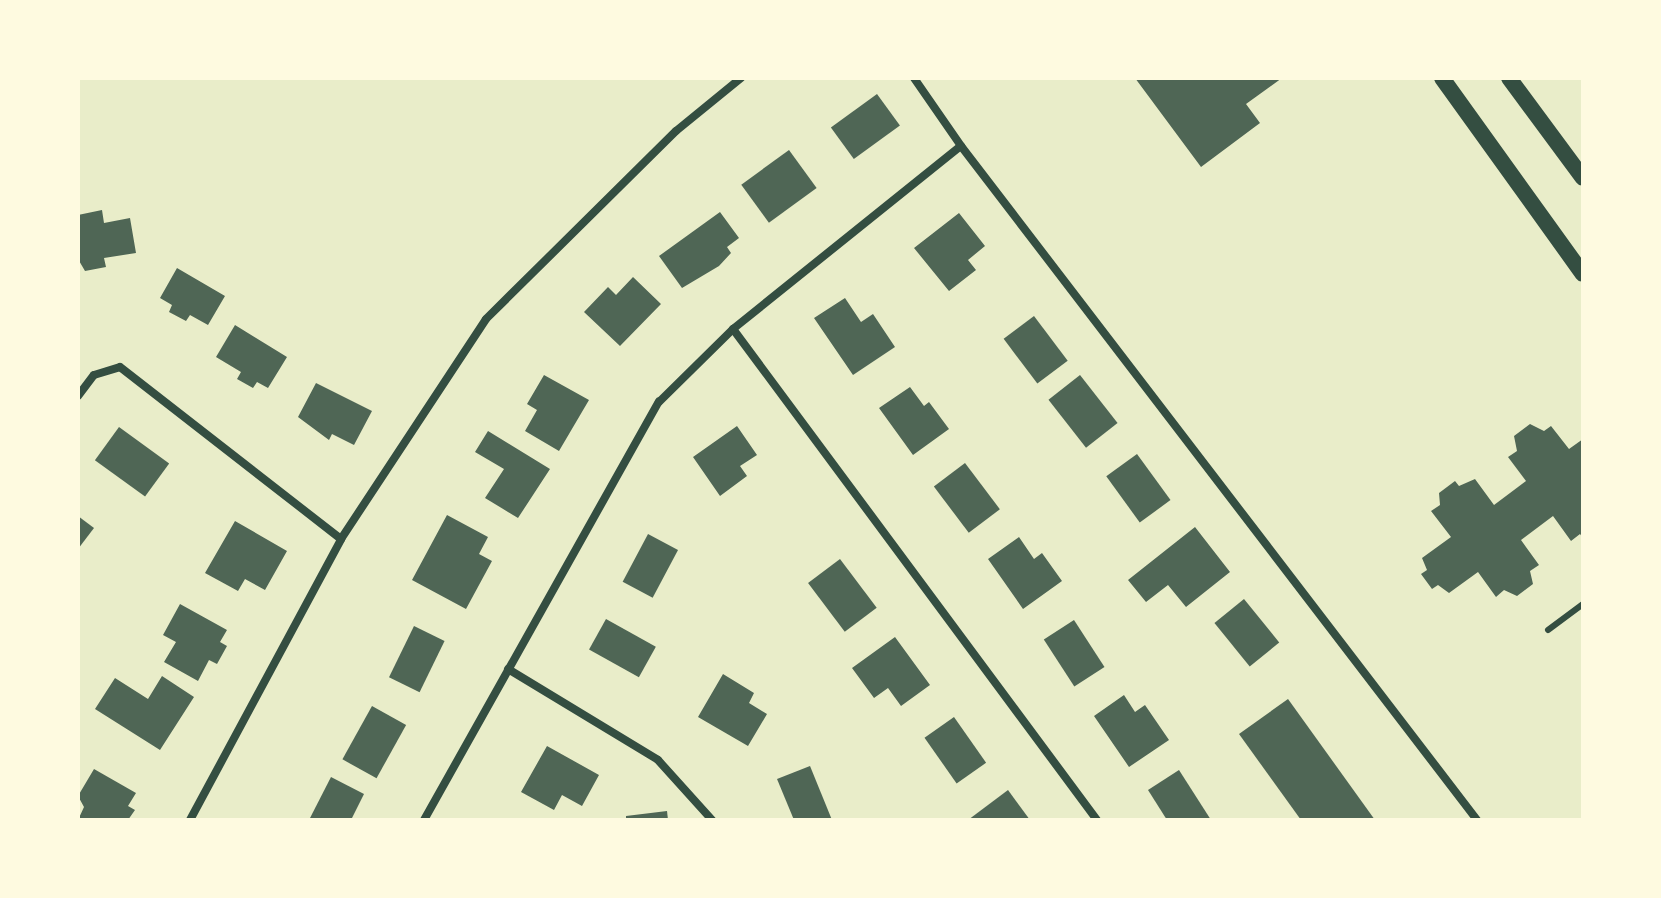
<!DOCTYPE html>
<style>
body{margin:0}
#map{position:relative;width:1661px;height:898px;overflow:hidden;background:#e9edc9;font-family:"Fira Sans Condensed",sans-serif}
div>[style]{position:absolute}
.building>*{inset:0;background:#4f6655;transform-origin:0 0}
.service>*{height:6px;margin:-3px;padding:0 3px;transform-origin:3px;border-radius:3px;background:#344e41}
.minor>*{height:8px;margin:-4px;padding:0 4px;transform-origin:4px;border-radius:4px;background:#344e41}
.secondary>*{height:16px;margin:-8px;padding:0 8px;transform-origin:8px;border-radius:8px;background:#344e41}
span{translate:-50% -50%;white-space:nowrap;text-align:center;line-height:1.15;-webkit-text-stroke:8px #fefae0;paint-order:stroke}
.frame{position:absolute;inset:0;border:80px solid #fefae0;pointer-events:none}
</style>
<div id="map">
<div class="building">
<i style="clip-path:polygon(1135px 78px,1282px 78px,1246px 104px,1260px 123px,1201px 167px)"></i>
<i style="left:877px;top:94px;width:39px;height:57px;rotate:54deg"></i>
<i style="left:789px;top:150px;width:47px;height:59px;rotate:54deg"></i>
<i style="clip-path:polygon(102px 210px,104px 223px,130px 218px,136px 253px,104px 258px,106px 267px,85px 271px,78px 259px,78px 215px)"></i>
<i style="clip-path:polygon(720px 212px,739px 238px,727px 247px,731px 253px,719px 266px,682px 288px,659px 256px)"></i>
<i style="clip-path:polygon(959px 213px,985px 246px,968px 260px,976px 270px,949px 291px,914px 248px)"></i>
<i style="clip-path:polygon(177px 268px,225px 296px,208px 325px,190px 315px,186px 321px,169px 312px,172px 305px,160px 298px)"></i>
<i style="clip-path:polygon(633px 277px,661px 304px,620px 346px,584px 312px,608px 287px,616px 295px)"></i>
<i style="clip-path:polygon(845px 298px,861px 322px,873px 314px,895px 347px,853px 375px,814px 318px)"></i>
<i style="left:1034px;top:316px;width:56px;height:38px;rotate:53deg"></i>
<i style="clip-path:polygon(235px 325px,287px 357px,268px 388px,257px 382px,253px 388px,237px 379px,241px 372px,216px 357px)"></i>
<i style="clip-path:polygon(544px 375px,589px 400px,559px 451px,525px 431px,537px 410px,527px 404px)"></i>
<i style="left:1080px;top:375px;width:61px;height:40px;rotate:52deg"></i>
<i style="clip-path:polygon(316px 383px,372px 411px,354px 445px,332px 434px,329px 440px,298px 417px)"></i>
<i style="clip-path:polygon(910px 387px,924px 406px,929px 402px,949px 429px,913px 455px,879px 408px)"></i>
<i style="clip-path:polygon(1530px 424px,1544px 431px,1551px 426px,1569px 449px,1583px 439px,1583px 538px,1580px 534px,1571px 541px,1553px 516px,1521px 540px,1539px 565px,1530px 571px,1533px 584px,1517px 596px,1504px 590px,1496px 597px,1478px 572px,1449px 593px,1438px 585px,1432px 589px,1421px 574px,1427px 570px,1422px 558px,1451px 537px,1431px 511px,1440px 505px,1439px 493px,1455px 481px,1459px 486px,1475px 479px,1494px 505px,1526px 481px,1508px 457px,1517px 451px,1514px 436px)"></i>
<i style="clip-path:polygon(737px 426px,757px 455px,740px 466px,747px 476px,720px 496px,693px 457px)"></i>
<i style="left:119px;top:427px;width:62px;height:41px;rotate:36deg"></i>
<i style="clip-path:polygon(488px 431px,550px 469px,518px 518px,485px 498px,504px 469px,475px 452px)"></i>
<i style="left:1137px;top:454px;width:57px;height:38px;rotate:54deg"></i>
<i style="left:965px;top:463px;width:58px;height:39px;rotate:53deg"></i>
<i style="clip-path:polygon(447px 515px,488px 537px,479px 554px,492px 561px,466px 609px,412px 580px)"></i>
<i style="clip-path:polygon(78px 516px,94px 528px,78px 549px)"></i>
<i style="clip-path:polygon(235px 521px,287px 551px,265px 590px,245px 579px,238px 591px,205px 573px)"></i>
<i style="clip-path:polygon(1195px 527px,1230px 572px,1186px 607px,1168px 585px,1146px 602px,1128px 580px)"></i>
<i style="left:648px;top:534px;width:34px;height:54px;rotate:28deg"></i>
<i style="clip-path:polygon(1019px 537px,1034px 559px,1042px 553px,1062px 581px,1023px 609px,988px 559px)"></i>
<i style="left:840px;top:559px;width:61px;height:40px;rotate:53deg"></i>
<i style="left:1244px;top:599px;width:56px;height:38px;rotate:51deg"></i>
<i style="clip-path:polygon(180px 604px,227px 630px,220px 642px,227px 646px,217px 664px,209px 660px,198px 681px,164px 662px,176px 642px,163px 635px)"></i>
<i style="left:606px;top:619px;width:57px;height:35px;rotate:29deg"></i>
<i style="left:1074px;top:620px;width:56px;height:36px;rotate:57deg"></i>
<i style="left:414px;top:626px;width:34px;height:57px;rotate:26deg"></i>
<i style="clip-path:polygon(895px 637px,930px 685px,901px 706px,888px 688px,874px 698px,852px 668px)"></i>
<i style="clip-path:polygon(723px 674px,754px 693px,749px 703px,767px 714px,748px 746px,698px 717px)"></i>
<i style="clip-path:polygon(162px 676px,194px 697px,160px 750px,95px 709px,115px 678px,148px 699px)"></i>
<i style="clip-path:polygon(1124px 695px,1135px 712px,1145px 705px,1169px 740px,1129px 767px,1094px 716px)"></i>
<i style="clip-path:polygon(1288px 699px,1375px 820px,1301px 820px,1239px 734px)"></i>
<i style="left:372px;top:706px;width:39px;height:61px;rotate:29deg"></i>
<i style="left:954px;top:717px;width:56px;height:36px;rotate:55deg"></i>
<i style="clip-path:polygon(547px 746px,599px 775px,582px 806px,562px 795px,554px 810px,521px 792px)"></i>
<i style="clip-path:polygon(810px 766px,832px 820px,794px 820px,777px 779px)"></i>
<i style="clip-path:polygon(94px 769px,136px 793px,128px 806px,135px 810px,128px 820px,78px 820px,84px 807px,78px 796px)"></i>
<i style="clip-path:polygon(1179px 770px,1211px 820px,1167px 820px,1148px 790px)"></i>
<i style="clip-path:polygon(331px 777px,364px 794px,351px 820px,309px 820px)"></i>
<i style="clip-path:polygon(1008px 790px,1030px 820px,968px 820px)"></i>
<i style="clip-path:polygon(667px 811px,668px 820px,626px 820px,626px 816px)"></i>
</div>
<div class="service">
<i style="left:1548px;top:630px;width:44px;rotate:-36.6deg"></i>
</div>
<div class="minor">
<i style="left:914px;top:78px;width:83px;rotate:55.3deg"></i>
<i style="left:961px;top:146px;width:849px;rotate:52.56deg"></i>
<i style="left:733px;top:329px;width:611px;rotate:53.45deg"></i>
<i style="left:78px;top:396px;width:26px;rotate:-53deg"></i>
<i style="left:94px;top:375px;width:27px;rotate:-17deg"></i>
<i style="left:120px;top:367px;width:280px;rotate:37.9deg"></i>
<i style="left:508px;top:669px;width:175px;rotate:31.2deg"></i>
<i style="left:658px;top:760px;width:81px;rotate:48deg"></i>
<i style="left:190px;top:820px;width:319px;rotate:-61.7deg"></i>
<i style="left:341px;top:539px;width:263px;rotate:-56.6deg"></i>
<i style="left:486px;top:319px;width:267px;rotate:-44.7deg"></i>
<i style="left:676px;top:131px;width:84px;rotate:-39.2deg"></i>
<i style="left:424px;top:820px;width:480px;rotate:-60.7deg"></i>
<i style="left:659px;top:402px;width:104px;rotate:-44.6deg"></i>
<i style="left:733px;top:329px;width:292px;rotate:-38.8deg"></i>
</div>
<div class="secondary">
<i style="left:1442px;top:78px;width:241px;rotate:54.3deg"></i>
<i style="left:1509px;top:78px;width:124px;rotate:53.5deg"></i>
</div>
<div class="frame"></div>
</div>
